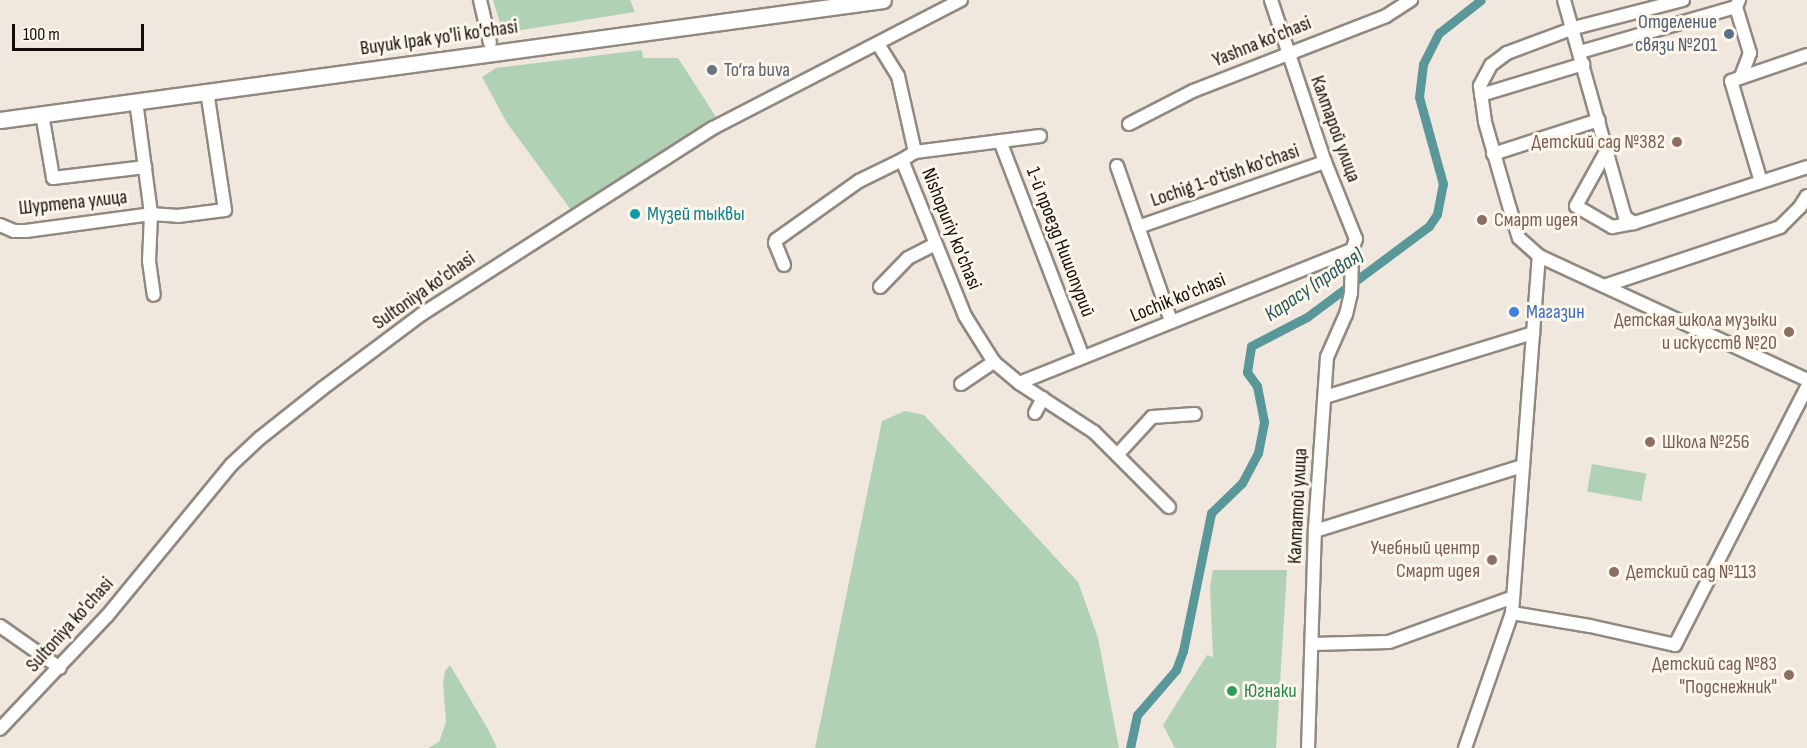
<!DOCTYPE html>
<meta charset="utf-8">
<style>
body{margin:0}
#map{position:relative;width:1807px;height:748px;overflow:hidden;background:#f0e8de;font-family:"Sofia Sans Condensed",sans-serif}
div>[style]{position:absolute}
.green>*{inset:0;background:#b1d1b5;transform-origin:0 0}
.canal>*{height:9px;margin:-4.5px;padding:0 4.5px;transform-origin:4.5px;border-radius:4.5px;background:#5a9799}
.roads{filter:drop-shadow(2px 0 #918980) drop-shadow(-2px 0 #918980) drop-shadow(0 2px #918980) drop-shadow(0 -2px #918980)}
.minor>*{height:12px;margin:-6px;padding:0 6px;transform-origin:6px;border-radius:6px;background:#fff}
.major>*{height:15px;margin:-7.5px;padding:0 7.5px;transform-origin:7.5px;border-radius:7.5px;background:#fff}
.dots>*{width:16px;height:16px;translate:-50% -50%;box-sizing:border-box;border:3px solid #fef5eb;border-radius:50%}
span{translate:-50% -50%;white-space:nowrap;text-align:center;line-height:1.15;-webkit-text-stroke:6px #fef5eb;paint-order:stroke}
.service-label{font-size:20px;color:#4e5e75}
.right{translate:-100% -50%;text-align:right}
.street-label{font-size:20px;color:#110e0b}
.worship-label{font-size:20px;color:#5b616d}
.left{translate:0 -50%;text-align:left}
.education-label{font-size:20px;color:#785e54}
.culture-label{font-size:20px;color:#0d838f}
.shop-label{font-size:20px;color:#366cbe}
.leisure-label{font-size:20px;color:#27864d}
.water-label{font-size:21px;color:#245a5c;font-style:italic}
.scale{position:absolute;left:12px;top:24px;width:132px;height:27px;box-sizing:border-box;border:3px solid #110e0b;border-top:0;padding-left:8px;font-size:18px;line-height:21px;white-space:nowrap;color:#110e0b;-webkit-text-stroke:4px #fef5eb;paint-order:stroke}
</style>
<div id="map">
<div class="green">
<i style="clip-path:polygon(493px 0,630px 0,635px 12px,503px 33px)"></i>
<i style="clip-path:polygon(642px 50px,643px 58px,678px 58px,716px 117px,571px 210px,507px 123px,482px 77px,496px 68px)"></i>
<i style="clip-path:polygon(905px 411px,924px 415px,1078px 582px,1098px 638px,1119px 748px,815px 748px,882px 421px)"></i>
<i style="left:1592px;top:464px;width:55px;height:28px;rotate:10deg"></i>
<i style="clip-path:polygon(1213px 570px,1287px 570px,1276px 748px,1175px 748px,1163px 725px,1207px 655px,1213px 657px,1210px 587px)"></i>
<i style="clip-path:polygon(450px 665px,489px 731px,497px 748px,428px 748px,439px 742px,446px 722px,443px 683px,445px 671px)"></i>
</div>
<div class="canal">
<i style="left:1130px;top:748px;width:34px;rotate:-78deg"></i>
<i style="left:1137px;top:715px;width:60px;rotate:-49.1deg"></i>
<i style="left:1176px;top:670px;width:20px;rotate:-70deg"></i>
<i style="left:1183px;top:651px;width:141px;rotate:-78.5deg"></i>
<i style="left:1211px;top:513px;width:43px;rotate:-44.1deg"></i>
<i style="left:1242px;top:483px;width:34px;rotate:-62deg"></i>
<i style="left:1258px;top:453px;width:32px;rotate:-79deg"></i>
<i style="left:1264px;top:422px;width:37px;rotate:-101deg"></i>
<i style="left:1257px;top:386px;width:17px;rotate:-126deg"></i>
<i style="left:1247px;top:372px;width:26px;rotate:-81deg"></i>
<i style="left:1251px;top:346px;width:63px;rotate:-27.4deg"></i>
<i style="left:1307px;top:317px;width:152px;rotate:-36.7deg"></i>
<i style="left:1429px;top:226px;width:14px;rotate:-56deg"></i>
<i style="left:1437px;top:214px;width:31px;rotate:-79deg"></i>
<i style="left:1443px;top:184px;width:90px;rotate:-105.4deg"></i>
<i style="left:1419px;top:97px;width:33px;rotate:-83deg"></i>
<i style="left:1423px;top:64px;width:35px;rotate:-63deg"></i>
<i style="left:1439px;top:33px;width:53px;rotate:-38.2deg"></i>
</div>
<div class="roads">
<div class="minor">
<i style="left:480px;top:0;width:44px;rotate:76.9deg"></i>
<i style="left:1271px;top:0;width:171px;rotate:71.6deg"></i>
<i style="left:1325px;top:162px;width:83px;rotate:68.1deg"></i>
<i style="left:1356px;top:239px;width:12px;rotate:110deg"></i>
<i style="left:1352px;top:250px;width:43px;rotate:91.3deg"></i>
<i style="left:1351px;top:293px;width:22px;rotate:103deg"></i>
<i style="left:1346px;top:314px;width:47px;rotate:113.8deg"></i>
<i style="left:1327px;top:357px;width:170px;rotate:94deg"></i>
<i style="left:1315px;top:527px;width:221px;rotate:91.8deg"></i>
<i style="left:1564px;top:0;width:225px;rotate:74.3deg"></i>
<i style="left:1625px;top:217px;width:11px;rotate:34deg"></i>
<i style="left:1634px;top:223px;width:182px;rotate:-17.9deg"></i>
<i style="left:1683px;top:0;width:113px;rotate:165.6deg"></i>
<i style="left:1574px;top:28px;width:72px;rotate:159.5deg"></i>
<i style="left:1507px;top:53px;width:20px;rotate:143deg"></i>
<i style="left:1491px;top:65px;width:24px;rotate:118deg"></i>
<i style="left:1480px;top:86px;width:36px;rotate:82deg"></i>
<i style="left:1485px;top:122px;width:91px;rotate:74deg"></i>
<i style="left:1510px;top:209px;width:30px;rotate:73deg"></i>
<i style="left:1519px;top:238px;width:27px;rotate:42deg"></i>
<i style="left:1539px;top:256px;width:295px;rotate:24.8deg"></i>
<i style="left:1736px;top:7px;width:48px;rotate:73.1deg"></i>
<i style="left:1750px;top:53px;width:25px;rotate:111deg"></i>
<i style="left:878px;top:44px;width:38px;rotate:58deg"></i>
<i style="left:898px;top:76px;width:78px;rotate:77.4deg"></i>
<i style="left:915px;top:152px;width:15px;rotate:148deg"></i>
<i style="left:902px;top:160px;width:168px;rotate:68deg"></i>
<i style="left:965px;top:316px;width:54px;rotate:57.8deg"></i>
<i style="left:994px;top:362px;width:33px;rotate:40deg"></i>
<i style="left:1019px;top:383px;width:90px;rotate:33.2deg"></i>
<i style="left:1094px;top:432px;width:106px;rotate:45deg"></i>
<i style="left:1580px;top:52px;width:162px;rotate:-16.1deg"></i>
<i style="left:1736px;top:7px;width:8px;rotate:-67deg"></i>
<i style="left:1481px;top:95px;width:107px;rotate:-16.9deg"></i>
<i style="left:136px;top:101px;width:114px;rotate:82.4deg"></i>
<i style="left:151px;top:214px;width:47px;rotate:92.4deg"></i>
<i style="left:149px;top:261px;width:34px;rotate:82deg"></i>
<i style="left:42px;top:114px;width:65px;rotate:80.2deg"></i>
<i style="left:53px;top:178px;width:93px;rotate:-6.8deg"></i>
<i style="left:1129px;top:124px;width:72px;rotate:-27.3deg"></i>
<i style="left:1193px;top:91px;width:207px;rotate:-21.2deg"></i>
<i style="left:1386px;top:16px;width:30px;rotate:-33deg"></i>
<i style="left:1000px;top:141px;width:231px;rotate:69deg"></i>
<i style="left:1607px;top:150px;width:64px;rotate:119deg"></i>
<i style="left:1576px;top:206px;width:42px;rotate:30.3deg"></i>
<i style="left:1612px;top:227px;width:22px;rotate:-10deg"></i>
<i style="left:915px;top:152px;width:126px;rotate:-7.3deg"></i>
<i style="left:1493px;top:154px;width:111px;rotate:-17.8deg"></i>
<i style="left:1117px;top:166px;width:164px;rotate:70.8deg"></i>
<i style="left:1761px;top:182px;width:105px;rotate:-106.5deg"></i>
<i style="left:1731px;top:81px;width:80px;rotate:-18.9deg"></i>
<i style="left:0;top:225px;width:15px;rotate:23deg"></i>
<i style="left:14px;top:231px;width:12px"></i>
<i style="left:26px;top:231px;width:126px;rotate:-7.7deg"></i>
<i style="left:151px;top:214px;width:27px;rotate:4deg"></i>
<i style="left:178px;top:216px;width:47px;rotate:-7.3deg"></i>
<i style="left:225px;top:210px;width:120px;rotate:-98.6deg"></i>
<i style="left:1138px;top:227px;width:198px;rotate:-19.2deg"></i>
<i style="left:784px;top:265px;width:24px;rotate:-112deg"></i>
<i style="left:775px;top:243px;width:3px;rotate:-72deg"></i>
<i style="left:776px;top:240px;width:102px;rotate:-35.4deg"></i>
<i style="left:859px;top:181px;width:48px;rotate:-26deg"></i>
<i style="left:1604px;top:286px;width:186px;rotate:-18.5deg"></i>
<i style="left:1780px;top:227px;width:28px;rotate:-45deg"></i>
<i style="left:1800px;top:207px;width:13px;rotate:-58deg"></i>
<i style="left:880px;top:287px;width:40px;rotate:-46deg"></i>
<i style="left:908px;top:258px;width:30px;rotate:-27deg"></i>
<i style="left:1019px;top:383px;width:359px;rotate:-21.8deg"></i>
<i style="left:961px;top:384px;width:40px;rotate:-34deg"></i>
<i style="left:1325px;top:397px;width:218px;rotate:-17.1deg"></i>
<i style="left:1035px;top:413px;width:17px;rotate:-62deg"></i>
<i style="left:1118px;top:454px;width:50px;rotate:-47.4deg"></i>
<i style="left:1152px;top:417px;width:43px;rotate:-4deg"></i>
<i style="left:1315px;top:531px;width:218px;rotate:-17.4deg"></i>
<i style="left:1512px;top:613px;width:79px;rotate:9.5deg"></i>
<i style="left:1590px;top:626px;width:87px;rotate:12.6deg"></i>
<i style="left:1675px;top:645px;width:290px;rotate:-62.9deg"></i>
<i style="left:0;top:626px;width:73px;rotate:35deg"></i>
<i style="left:1312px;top:644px;width:77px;rotate:-1.5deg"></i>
<i style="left:1389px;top:642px;width:132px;rotate:-19.9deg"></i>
<i style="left:0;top:729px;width:156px;rotate:-46.6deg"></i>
<i style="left:107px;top:616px;width:195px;rotate:-50.6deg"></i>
<i style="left:231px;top:465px;width:40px;rotate:-43deg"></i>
<i style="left:260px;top:438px;width:80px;rotate:-38.4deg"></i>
<i style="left:323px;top:388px;width:124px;rotate:-36.8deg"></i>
<i style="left:422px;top:314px;width:345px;rotate:-32.6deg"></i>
<i style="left:713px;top:128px;width:279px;rotate:-27.3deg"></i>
<i style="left:1465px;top:748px;width:143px;rotate:-70.8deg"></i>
<i style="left:1512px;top:613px;width:358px;rotate:-85.7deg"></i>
</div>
<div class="major">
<i style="left:0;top:120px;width:891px;rotate:-7.74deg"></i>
</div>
</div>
<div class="dots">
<i style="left:1729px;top:34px;background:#5c6f8a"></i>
<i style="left:712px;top:70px;background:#6b7280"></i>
<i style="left:1677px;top:142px;background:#8d6e63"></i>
<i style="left:635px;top:214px;background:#0f9aa8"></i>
<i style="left:1482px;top:220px;background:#8d6e63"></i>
<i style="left:1514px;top:312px;background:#3f7fe0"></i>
<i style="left:1789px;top:332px;background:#8d6e63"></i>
<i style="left:1650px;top:442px;background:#8d6e63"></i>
<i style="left:1492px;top:560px;background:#8d6e63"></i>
<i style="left:1614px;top:572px;background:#8d6e63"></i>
<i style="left:1789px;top:675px;background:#8d6e63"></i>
<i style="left:1232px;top:691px;background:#2e9e5b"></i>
</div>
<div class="service-label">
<span class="right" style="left:1717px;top:34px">Отделение<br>связи №201</span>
</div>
<div class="street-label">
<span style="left:439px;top:38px;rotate:-8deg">Buyuk Ipak yo'li ko'chasi</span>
<span style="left:1262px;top:42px;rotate:-22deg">Yashna ko'chasi</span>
<span style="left:1335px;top:129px;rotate:70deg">Калтарой улица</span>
<span style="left:1225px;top:176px;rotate:-19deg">Lochig 1-o'tish ko'chasi</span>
<span style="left:73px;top:203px;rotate:-6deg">Шуртепа улица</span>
<span style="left:951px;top:229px;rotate:68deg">Nishopuriy ko'chasi</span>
<span style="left:1060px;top:242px;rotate:69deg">1-й проезд Нишопурий</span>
<span style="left:424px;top:291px;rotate:-35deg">Sultoniya ko'chasi</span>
<span style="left:1178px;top:298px;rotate:-22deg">Lochik ko'chasi</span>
<span style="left:1298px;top:506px;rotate:-87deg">Калтатой улица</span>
<span style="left:70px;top:625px;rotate:-48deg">Sultoniya ko'chasi</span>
</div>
<div class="worship-label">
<span class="left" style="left:724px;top:70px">To‘ra buva</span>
</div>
<div class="education-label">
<span class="right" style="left:1665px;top:142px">Детский сад №382</span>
<span class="left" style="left:1494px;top:220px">Смарт идея</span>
<span class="right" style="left:1777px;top:332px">Детская школа музыки<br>и искусств №20</span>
<span class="left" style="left:1662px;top:442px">Школа №256</span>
<span class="right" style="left:1480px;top:560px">Учебный центр<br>Смарт идея</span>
<span class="left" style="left:1626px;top:572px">Детский сад №113</span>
<span class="right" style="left:1777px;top:676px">Детский сад №83<br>"Подснежник"</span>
</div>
<div class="culture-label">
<span class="left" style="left:647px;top:214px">Музей тыквы</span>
</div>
<div class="shop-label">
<span class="left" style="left:1526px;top:312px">Магазин</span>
</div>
<div class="leisure-label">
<span class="left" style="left:1244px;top:691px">Югнаки</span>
</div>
<div class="water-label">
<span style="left:1314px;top:285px;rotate:-34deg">Карасу (правая)</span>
</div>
<div class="scale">100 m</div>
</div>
